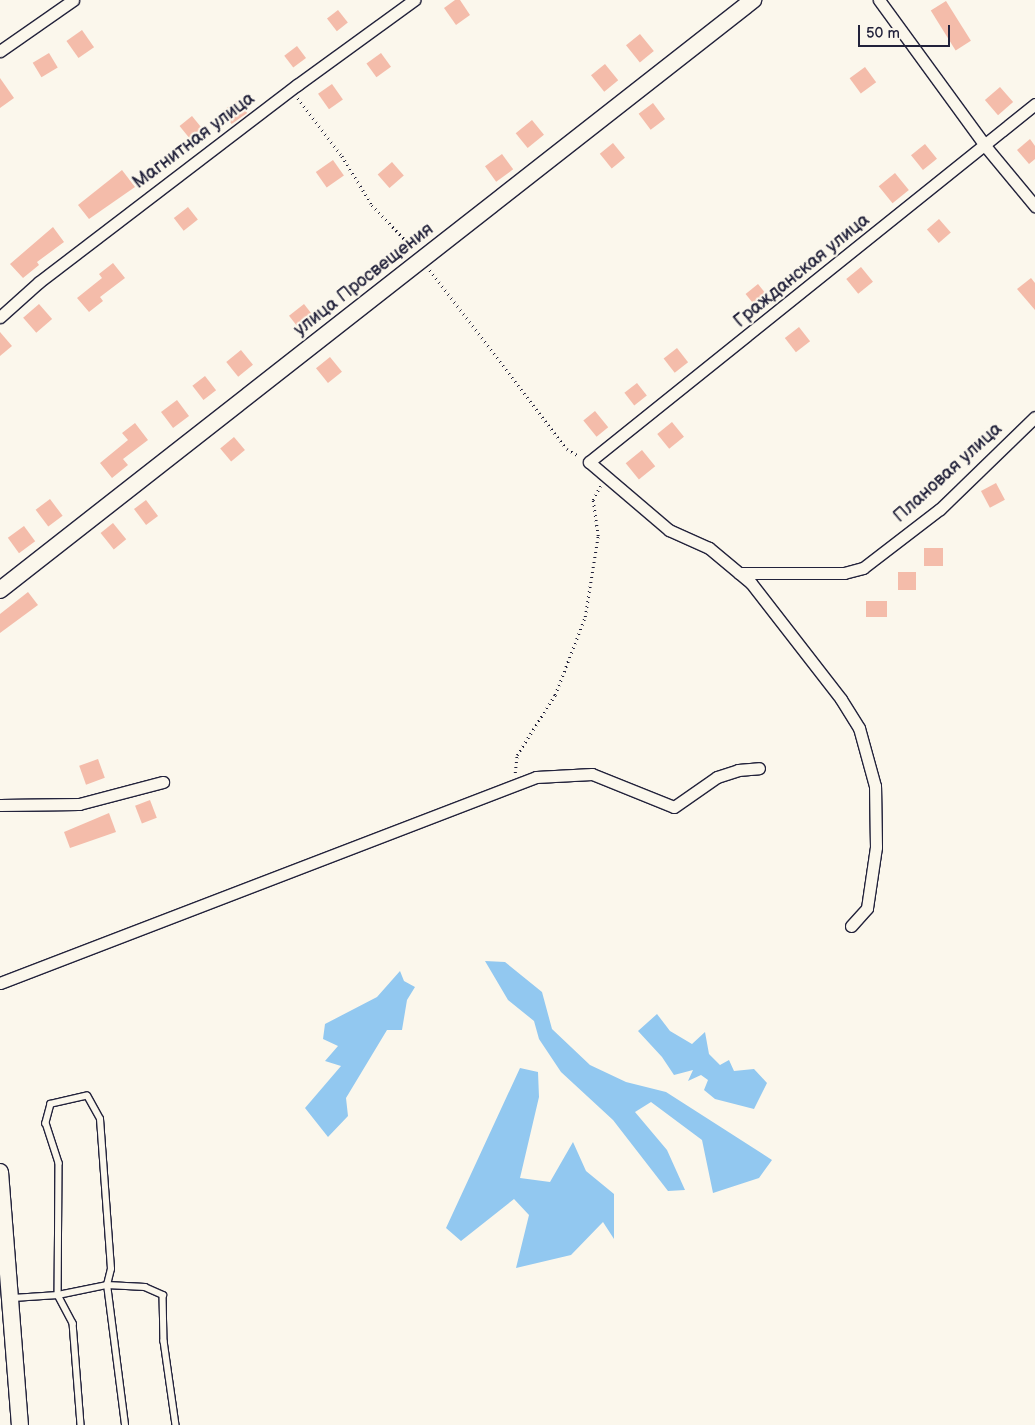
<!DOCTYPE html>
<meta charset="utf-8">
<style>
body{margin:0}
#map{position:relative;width:1035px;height:1425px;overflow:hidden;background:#fbf7ec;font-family:"Balsamiq Sans",sans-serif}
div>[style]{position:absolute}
.water>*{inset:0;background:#92c8f0}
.building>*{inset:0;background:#f4bcaa;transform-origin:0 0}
.path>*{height:2.5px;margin-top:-1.25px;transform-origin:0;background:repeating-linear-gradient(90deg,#22223b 0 1px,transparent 0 5px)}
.roads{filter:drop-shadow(1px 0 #22223b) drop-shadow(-1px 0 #22223b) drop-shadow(0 1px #22223b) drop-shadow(0 -1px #22223b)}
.lane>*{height:5.5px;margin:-2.75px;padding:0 2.75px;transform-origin:2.75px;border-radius:2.75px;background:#fbf7ec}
.street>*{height:11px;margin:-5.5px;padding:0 5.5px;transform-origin:5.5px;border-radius:5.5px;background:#fbf7ec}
.secondary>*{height:16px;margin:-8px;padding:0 8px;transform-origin:8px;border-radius:8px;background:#fbf7ec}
span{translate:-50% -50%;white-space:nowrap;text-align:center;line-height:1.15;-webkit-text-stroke:4.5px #fbf7ec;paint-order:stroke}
.street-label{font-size:18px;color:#22223b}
.scale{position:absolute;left:858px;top:25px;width:92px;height:22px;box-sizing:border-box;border:2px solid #22223b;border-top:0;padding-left:6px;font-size:15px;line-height:18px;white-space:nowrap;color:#22223b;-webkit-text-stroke:4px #fbf7ec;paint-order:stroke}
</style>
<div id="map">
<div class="water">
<i style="clip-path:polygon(485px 961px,505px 962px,542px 992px,552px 1029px,590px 1065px,626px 1082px,666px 1092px,772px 1160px,759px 1178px,713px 1193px,702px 1140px,651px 1102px,635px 1112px,667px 1150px,685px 1190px,668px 1191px,613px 1120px,561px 1072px,539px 1039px,534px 1021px,508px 1000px)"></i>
<i style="clip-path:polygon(400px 971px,404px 981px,415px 987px,407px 1000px,402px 1030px,387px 1030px,346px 1098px,348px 1116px,328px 1137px,305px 1108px,341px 1066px,325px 1061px,338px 1046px,323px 1039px,325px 1024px,377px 997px)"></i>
<i style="clip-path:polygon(657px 1014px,670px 1031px,692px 1044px,705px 1032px,709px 1054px,720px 1065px,729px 1060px,734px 1071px,754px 1069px,767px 1083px,754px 1109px,715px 1099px,704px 1090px,708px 1080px,701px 1075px,688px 1081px,693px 1070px,674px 1075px,662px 1057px,638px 1031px)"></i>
<i style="clip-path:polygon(520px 1068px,538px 1072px,539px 1097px,520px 1178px,550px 1182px,573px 1142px,586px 1171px,614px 1194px,614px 1239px,603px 1222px,571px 1255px,516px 1268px,529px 1215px,514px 1199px,461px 1241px,446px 1228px)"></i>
</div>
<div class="building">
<i style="clip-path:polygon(455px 0,460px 0,470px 15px,456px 25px,444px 8px)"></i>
<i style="left:946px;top:1px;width:47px;height:18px;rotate:58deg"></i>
<i style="left:338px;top:10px;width:16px;height:14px;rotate:52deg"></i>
<i style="left:82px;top:30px;width:21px;height:19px;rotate:55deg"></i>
<i style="left:640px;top:34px;width:22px;height:18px;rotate:51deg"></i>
<i style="left:297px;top:46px;width:15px;height:16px;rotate:53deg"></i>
<i style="left:49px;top:53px;width:17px;height:19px;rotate:59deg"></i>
<i style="left:381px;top:53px;width:17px;height:18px;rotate:54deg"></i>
<i style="left:605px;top:64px;width:21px;height:18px;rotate:51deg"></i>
<i style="left:865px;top:67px;width:19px;height:19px;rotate:54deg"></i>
<i style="clip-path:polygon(0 78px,14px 98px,0 108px)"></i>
<i style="left:332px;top:84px;width:19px;height:17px;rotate:55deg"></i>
<i style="left:1000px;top:87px;width:20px;height:20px;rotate:49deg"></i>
<i style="left:238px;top:100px;width:16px;height:19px;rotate:55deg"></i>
<i style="left:653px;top:103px;width:20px;height:18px;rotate:53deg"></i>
<i style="left:192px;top:116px;width:19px;height:16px;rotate:51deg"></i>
<i style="left:532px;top:120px;width:19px;height:21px;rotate:51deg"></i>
<i style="clip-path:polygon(1030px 139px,1035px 146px,1035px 159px,1029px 164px,1017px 150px)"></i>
<i style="left:613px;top:143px;width:19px;height:17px;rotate:51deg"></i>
<i style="left:925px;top:144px;width:19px;height:18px;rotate:51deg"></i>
<i style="left:502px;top:154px;width:19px;height:21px;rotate:54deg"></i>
<i style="left:333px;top:160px;width:19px;height:21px;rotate:55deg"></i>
<i style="left:392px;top:162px;width:18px;height:19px;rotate:49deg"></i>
<i style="clip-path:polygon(122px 170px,135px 187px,89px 219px,78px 205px)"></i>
<i style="left:895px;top:173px;width:22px;height:21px;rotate:51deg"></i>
<i style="left:188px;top:207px;width:16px;height:18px;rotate:52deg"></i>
<i style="left:939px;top:219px;width:18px;height:16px;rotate:49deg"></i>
<i style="clip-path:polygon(53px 227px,64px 242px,37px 262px,39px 265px,23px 278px,10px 264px)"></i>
<i style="clip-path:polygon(113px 263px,125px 278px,100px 297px,103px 301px,89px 312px,77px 298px,102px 278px,99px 274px)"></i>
<i style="left:861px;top:267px;width:19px;height:19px;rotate:51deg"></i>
<i style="clip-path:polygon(1031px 278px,1035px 283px,1035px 310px,1017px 289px)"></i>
<i style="left:758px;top:284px;width:19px;height:16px;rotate:51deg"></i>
<i style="left:39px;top:304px;width:20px;height:21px;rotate:49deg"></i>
<i style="left:304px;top:304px;width:18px;height:19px;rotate:52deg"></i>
<i style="left:799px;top:327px;width:18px;height:18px;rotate:52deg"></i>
<i style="clip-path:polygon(0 332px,12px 346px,0 356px)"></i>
<i style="left:677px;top:348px;width:18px;height:17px;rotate:52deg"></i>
<i style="left:241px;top:350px;width:19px;height:19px;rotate:51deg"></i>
<i style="left:330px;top:357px;width:19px;height:18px;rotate:51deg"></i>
<i style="left:205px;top:376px;width:18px;height:16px;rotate:52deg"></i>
<i style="left:637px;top:383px;width:16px;height:16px;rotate:52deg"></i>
<i style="left:177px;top:400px;width:20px;height:20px;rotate:53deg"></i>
<i style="left:595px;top:411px;width:21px;height:15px;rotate:51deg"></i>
<i style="left:672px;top:422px;width:19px;height:19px;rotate:51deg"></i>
<i style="clip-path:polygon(135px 423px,148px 440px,123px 459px,128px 465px,112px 478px,100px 463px,128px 440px,122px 433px)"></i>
<i style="left:234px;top:437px;width:17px;height:18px;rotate:50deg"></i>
<i style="left:642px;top:450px;width:21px;height:21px;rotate:51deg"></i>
<i style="left:996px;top:483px;width:19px;height:17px;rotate:62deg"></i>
<i style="left:50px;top:499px;width:21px;height:18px;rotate:53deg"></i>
<i style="left:146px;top:500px;width:20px;height:15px;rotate:53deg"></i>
<i style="left:113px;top:523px;width:21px;height:16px;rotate:51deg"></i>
<i style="left:24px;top:526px;width:19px;height:20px;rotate:54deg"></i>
<i style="left:924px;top:548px;width:19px;height:18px"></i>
<i style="left:898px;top:572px;width:18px;height:18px"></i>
<i style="clip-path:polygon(28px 592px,38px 605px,0 633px,0 614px)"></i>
<i style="left:887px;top:601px;width:16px;height:21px;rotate:90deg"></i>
<i style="left:98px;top:759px;width:20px;height:20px;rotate:70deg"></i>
<i style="left:150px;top:800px;width:19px;height:16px;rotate:69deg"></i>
<i style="clip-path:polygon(109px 813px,116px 832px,70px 848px,64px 832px)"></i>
</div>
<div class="path">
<i style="left:298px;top:98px;width:73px;rotate:52.8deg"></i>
<i style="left:342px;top:156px;width:57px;rotate:58.5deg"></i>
<i style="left:372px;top:205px;width:59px;rotate:46.4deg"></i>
<i style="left:430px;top:270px;width:225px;rotate:52.6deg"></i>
<i style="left:567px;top:449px;width:14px;rotate:30deg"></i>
<i style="left:515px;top:773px;width:18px;rotate:-84deg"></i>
<i style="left:517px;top:755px;width:71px;rotate:-57.7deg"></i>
<i style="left:555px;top:695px;width:84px;rotate:-69deg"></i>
<i style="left:585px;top:617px;width:82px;rotate:-80.9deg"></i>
<i style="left:598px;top:536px;width:36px;rotate:-98deg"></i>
<i style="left:593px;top:500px;width:16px;rotate:-63deg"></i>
</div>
<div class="roads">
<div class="lane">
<i style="left:13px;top:1298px;width:45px;rotate:-3.8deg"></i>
<i style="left:58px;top:1295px;width:50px;rotate:-11.5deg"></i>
<i style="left:107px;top:1285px;width:16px;rotate:-76deg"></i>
<i style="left:111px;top:1269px;width:150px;rotate:-94.2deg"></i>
<i style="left:100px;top:1119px;width:26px;rotate:-119deg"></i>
<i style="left:87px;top:1096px;width:37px;rotate:167deg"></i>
<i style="left:51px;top:1104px;width:20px;rotate:105deg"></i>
<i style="left:46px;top:1123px;width:42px;rotate:72deg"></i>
<i style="left:59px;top:1163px;width:132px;rotate:90.4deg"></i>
<i style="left:58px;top:1295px;width:32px;rotate:62deg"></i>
<i style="left:73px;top:1323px;width:102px;rotate:85.5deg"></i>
<i style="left:125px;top:1425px;width:141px;rotate:-97.3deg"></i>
<i style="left:107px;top:1285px;width:38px;rotate:3deg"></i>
<i style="left:145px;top:1287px;width:20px;rotate:24deg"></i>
<i style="left:163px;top:1295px;width:46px;rotate:88.8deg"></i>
<i style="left:164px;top:1341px;width:85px;rotate:81.9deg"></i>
</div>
<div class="street">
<i style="left:879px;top:0;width:182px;rotate:53.9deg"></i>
<i style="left:986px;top:147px;width:77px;rotate:50.3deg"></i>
<i style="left:0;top:51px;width:89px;rotate:-34.9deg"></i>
<i style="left:0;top:317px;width:52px;rotate:-41.9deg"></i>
<i style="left:39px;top:282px;width:325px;rotate:-37.4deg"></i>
<i style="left:297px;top:85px;width:145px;rotate:-36deg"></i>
<i style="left:739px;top:573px;width:105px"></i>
<i style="left:844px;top:573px;width:20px;rotate:-15deg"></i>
<i style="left:863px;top:568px;width:97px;rotate:-37.5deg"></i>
<i style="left:940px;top:509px;width:132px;rotate:-44.1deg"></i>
<i style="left:0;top:805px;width:79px;rotate:-0.7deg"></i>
<i style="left:79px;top:804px;width:87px;rotate:-14.7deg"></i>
<i style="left:851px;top:926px;width:24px;rotate:-48deg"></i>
<i style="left:867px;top:908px;width:62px;rotate:-81.6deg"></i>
<i style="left:876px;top:847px;width:61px;rotate:-90.9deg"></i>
<i style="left:875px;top:786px;width:60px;rotate:-105.4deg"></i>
<i style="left:859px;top:728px;width:34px;rotate:-122deg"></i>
<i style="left:841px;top:699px;width:147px;rotate:-127.8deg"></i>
<i style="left:751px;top:583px;width:55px;rotate:-140.2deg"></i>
<i style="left:709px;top:548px;width:44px;rotate:-155.8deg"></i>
<i style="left:669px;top:530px;width:105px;rotate:-139.6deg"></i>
<i style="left:589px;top:462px;width:572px;rotate:-38.75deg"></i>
<i style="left:0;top:983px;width:574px;rotate:-21.02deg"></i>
<i style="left:536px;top:777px;width:56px;rotate:-3.1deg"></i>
<i style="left:592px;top:774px;width:88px;rotate:21.9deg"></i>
<i style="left:674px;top:807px;width:52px;rotate:-34.9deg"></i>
<i style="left:717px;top:777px;width:22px;rotate:-18deg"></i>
<i style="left:738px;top:770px;width:21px;rotate:-5deg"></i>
</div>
<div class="secondary">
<i style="left:0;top:590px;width:957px;rotate:-38.08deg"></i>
<i style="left:0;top:1172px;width:254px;rotate:85.5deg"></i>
</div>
</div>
<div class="street-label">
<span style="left:194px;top:141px;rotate:-37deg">Магнитная улица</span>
<span style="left:802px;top:271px;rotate:-39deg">Гражданская улица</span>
<span style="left:364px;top:280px;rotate:-38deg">улица Просвещения</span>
<span style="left:948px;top:473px;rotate:-42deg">Плановая улица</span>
</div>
<div class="scale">50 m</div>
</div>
